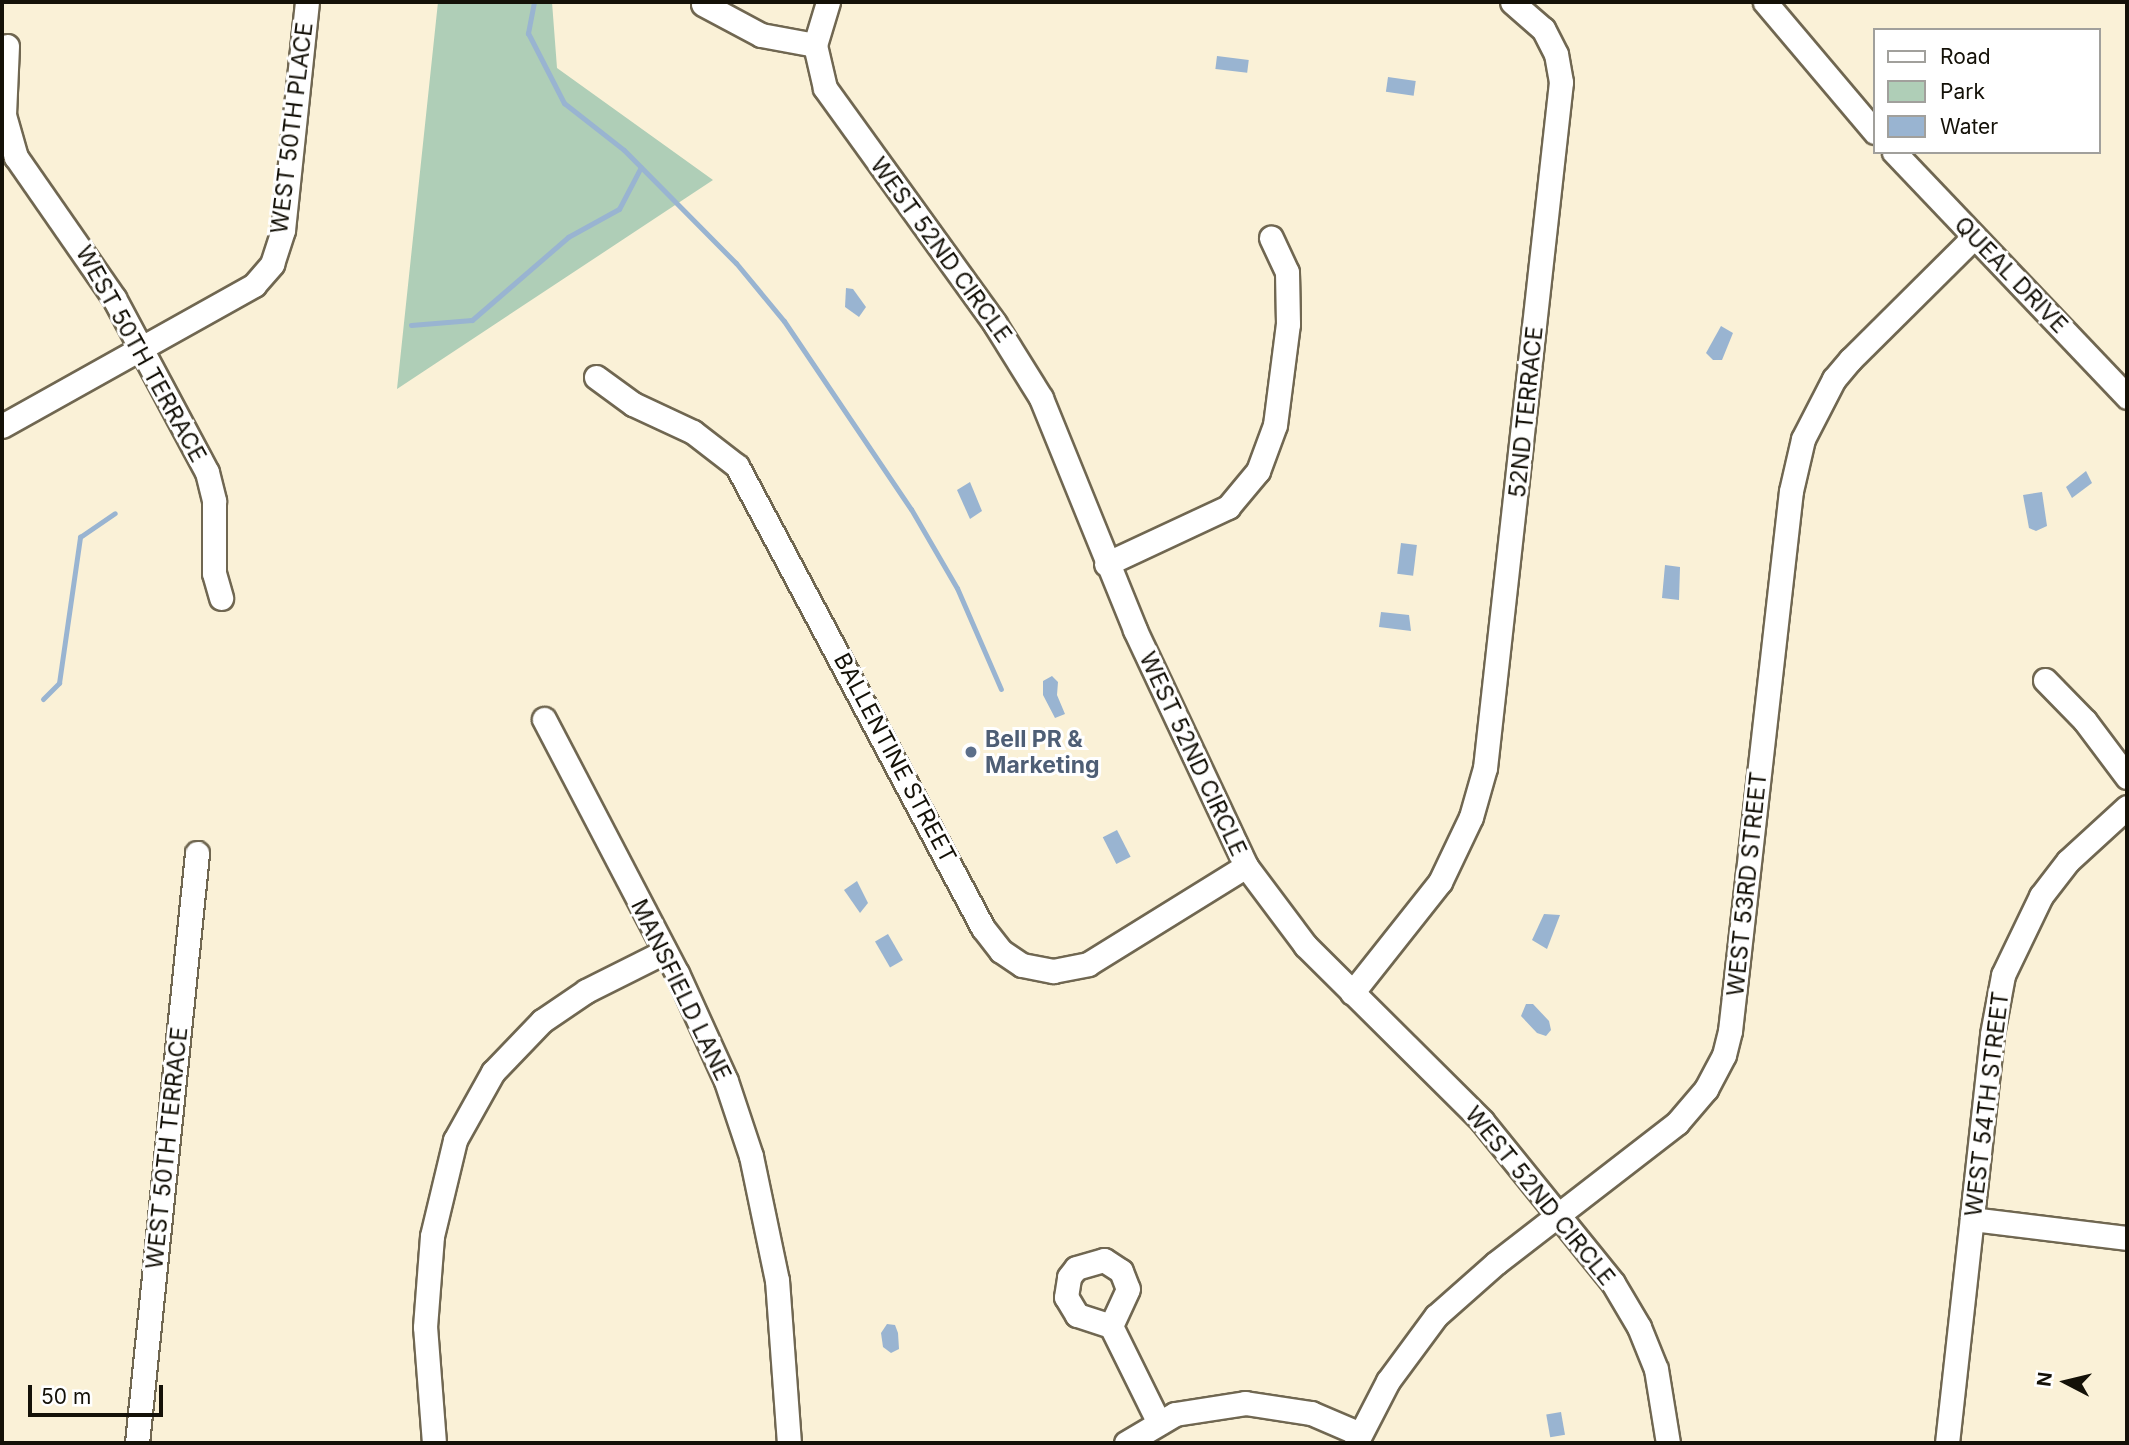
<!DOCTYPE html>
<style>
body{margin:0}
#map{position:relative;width:2129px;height:1445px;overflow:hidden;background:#faf1d7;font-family:Inter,sans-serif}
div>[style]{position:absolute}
.green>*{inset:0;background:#afceb7}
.water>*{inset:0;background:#99b4d1;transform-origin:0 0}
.stream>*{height:5px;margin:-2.5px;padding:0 2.5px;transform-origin:2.5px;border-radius:2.5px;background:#99b4d1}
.roads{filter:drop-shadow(2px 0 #706751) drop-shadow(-2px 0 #706751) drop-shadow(0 2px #706751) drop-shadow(0 -2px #706751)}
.minor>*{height:23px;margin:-11.5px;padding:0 11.5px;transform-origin:11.5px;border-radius:11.5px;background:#fff}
.dots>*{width:19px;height:19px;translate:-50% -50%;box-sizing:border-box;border:4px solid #fff;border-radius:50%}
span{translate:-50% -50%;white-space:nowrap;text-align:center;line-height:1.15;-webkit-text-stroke:6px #fff;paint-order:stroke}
.street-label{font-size:23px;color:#141108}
.service-label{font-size:23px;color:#4e5e75;font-weight:700}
.left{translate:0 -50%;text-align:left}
.frame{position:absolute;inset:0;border:4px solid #141108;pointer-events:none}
.legend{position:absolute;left:1873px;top:28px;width:228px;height:126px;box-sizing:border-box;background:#fff;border:2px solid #a1a09c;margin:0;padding:9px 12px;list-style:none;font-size:21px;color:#141108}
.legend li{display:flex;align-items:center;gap:14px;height:35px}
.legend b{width:35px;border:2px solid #a1a09c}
.north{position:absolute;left:2031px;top:1347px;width:70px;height:70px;-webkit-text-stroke:5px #fff;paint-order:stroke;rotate:277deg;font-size:19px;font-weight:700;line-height:28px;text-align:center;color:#141108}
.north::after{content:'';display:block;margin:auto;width:24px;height:32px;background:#141108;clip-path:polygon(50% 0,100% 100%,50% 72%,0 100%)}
.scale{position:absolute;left:28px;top:1385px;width:135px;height:32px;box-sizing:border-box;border:4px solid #141108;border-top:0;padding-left:9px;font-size:21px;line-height:24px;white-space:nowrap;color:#141108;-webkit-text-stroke:5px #fff;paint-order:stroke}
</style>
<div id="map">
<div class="green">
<i style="clip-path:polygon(438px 2px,552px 2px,557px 68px,713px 180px,397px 389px)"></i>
</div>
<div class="water">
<i style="left:1217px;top:56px;width:32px;height:13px;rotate:7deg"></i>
<i style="left:1388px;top:77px;width:28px;height:15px;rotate:8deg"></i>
<i style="clip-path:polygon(846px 288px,853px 289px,866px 307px,859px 317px,845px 307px)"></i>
<i style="clip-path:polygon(1721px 326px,1733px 333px,1722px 360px,1713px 360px,1706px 353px)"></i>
<i style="clip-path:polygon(2086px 471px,2092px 483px,2072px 498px,2066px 487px)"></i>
<i style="clip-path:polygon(970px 482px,982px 511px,970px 519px,957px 490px)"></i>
<i style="clip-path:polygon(2042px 492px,2047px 526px,2036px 531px,2029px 528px,2023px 495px)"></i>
<i style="left:1401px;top:543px;width:16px;height:31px;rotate:7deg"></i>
<i style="clip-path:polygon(1665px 565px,1680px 567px,1679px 600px,1662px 598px)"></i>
<i style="clip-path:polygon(1381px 612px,1409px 615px,1411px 631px,1379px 627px)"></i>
<i style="clip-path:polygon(1052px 676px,1058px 682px,1057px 695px,1065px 714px,1055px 718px,1043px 695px,1043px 681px)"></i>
<i style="left:1117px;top:830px;width:30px;height:16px;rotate:63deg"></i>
<i style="clip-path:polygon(857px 881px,868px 903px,860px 913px,844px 890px)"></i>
<i style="clip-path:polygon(1544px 914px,1560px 915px,1547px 949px,1532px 940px)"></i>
<i style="left:888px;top:934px;width:30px;height:15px;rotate:60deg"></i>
<i style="clip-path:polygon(1526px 1004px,1533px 1004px,1549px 1021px,1551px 1030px,1546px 1036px,1537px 1033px,1521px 1016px)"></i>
<i style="clip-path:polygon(887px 1324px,895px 1325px,898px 1333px,899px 1349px,891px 1353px,883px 1347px,881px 1333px)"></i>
<i style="left:1561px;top:1412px;width:23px;height:15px;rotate:80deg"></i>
</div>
<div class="stream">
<i style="left:534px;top:2px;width:32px;rotate:101deg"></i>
<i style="left:528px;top:33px;width:79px;rotate:62.8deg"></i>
<i style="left:564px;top:103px;width:76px;rotate:38.1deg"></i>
<i style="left:624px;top:150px;width:159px;rotate:45.3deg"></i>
<i style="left:736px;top:263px;width:75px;rotate:50.4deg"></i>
<i style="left:784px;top:321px;width:227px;rotate:56deg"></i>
<i style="left:911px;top:509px;width:91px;rotate:59.8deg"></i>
<i style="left:957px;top:588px;width:110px;rotate:66.5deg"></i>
<i style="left:411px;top:325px;width:61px;rotate:-4.7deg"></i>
<i style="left:472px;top:320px;width:127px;rotate:-40.8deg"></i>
<i style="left:568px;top:237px;width:58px;rotate:-28.8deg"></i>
<i style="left:619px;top:209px;width:47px;rotate:-62.4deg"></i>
<i style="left:43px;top:699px;width:23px;rotate:-45deg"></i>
<i style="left:59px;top:683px;width:148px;rotate:-81.8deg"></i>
<i style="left:80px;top:537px;width:42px;rotate:-34.4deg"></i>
</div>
<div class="roads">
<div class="minor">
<i style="left:828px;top:2px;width:45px;rotate:106.8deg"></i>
<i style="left:815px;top:45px;width:44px;rotate:76.9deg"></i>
<i style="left:825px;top:88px;width:291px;rotate:54.2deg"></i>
<i style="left:995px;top:324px;width:87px;rotate:58.1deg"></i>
<i style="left:1041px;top:398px;width:250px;rotate:67.9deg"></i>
<i style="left:1135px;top:630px;width:261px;rotate:64.8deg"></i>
<i style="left:1246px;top:866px;width:99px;rotate:53.2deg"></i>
<i style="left:1305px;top:945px;width:250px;rotate:44.8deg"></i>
<i style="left:1482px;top:1121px;width:208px;rotate:51deg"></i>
<i style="left:1613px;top:1283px;width:51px;rotate:59.4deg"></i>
<i style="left:1639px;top:1327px;width:45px;rotate:68deg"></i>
<i style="left:1656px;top:1369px;width:75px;rotate:80.8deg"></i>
<i style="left:1765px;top:2px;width:170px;rotate:49.8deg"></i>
<i style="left:703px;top:4px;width:66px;rotate:28.1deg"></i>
<i style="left:761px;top:35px;width:55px;rotate:10.5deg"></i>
<i style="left:7px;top:46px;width:69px;rotate:92.5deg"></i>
<i style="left:4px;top:115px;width:44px;rotate:74.1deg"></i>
<i style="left:16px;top:157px;width:172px;rotate:55.2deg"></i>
<i style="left:114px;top:298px;width:197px;rotate:61.9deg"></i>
<i style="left:207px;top:472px;width:30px;rotate:76deg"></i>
<i style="left:214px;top:501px;width:72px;rotate:90deg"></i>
<i style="left:214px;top:573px;width:26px;rotate:74deg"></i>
<i style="left:1894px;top:152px;width:338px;rotate:46.4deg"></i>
<i style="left:596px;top:377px;width:46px;rotate:36.1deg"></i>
<i style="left:633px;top:404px;width:66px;rotate:25deg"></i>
<i style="left:693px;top:432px;width:56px;rotate:37.7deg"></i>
<i style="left:737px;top:466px;width:523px;rotate:61.97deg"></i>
<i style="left:983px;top:928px;width:29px;rotate:52deg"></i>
<i style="left:1001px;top:951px;width:25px;rotate:34deg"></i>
<i style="left:1022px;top:965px;width:32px;rotate:11deg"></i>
<i style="left:1053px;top:971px;width:36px;rotate:-11deg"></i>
<i style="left:1088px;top:964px;width:186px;rotate:-31.8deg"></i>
<i style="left:2px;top:426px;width:289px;rotate:-29.2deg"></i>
<i style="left:254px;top:285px;width:28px;rotate:-49deg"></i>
<i style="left:272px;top:264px;width:36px;rotate:-72deg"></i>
<i style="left:283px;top:230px;width:229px;rotate:-84deg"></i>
<i style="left:1106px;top:564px;width:135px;rotate:-25deg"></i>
<i style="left:1228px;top:507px;width:47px;rotate:-50.2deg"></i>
<i style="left:1258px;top:471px;width:49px;rotate:-69.7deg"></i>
<i style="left:1275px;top:425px;width:102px;rotate:-82.7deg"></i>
<i style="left:1288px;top:324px;width:52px;rotate:-91.1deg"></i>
<i style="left:1287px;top:272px;width:38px;rotate:-115deg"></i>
<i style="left:2045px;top:680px;width:57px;rotate:45.7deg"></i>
<i style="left:2085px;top:721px;width:70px;rotate:53.1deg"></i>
<i style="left:544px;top:719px;width:287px;rotate:62.4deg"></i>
<i style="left:677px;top:973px;width:119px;rotate:65.6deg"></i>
<i style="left:726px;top:1081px;width:79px;rotate:71.6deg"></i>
<i style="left:751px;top:1156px;width:127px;rotate:78.2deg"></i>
<i style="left:777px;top:1280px;width:163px;rotate:85.8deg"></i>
<i style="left:1352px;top:993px;width:142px;rotate:-51.6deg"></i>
<i style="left:1440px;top:882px;width:72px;rotate:-64.5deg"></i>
<i style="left:1471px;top:817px;width:51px;rotate:-74.1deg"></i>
<i style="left:1485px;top:768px;width:690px;rotate:-83.68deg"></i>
<i style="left:1561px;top:82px;width:28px;rotate:-100deg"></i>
<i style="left:1556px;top:54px;width:28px;rotate:-117deg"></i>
<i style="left:1543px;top:29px;width:41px;rotate:-138.9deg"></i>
<i style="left:1972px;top:1219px;width:156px;rotate:7deg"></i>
<i style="left:1104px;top:1260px;width:20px;rotate:33deg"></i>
<i style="left:1121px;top:1271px;width:19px;rotate:69deg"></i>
<i style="left:1128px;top:1289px;width:41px;rotate:114.7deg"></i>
<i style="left:1111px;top:1326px;width:36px;rotate:-162deg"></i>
<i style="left:1077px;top:1315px;width:21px;rotate:-121deg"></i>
<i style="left:1066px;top:1297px;width:20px;rotate:-81deg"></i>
<i style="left:1069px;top:1277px;width:11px;rotate:-52deg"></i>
<i style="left:1076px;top:1268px;width:29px;rotate:-16deg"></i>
<i style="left:1111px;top:1326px;width:106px;rotate:63.7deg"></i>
<i style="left:137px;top:1443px;width:593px;rotate:-84.19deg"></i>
<i style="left:434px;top:1443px;width:116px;rotate:-94.4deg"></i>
<i style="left:425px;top:1327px;width:91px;rotate:-85.6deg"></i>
<i style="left:432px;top:1236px;width:99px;rotate:-76.5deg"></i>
<i style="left:455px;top:1140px;width:78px;rotate:-60.8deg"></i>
<i style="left:493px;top:1072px;width:71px;rotate:-46.1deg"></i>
<i style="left:542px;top:1021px;width:53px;rotate:-34.3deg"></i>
<i style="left:586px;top:991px;width:87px;rotate:-26.6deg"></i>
<i style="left:1126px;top:1443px;width:57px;rotate:-30.6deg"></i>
<i style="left:1175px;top:1414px;width:71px;rotate:-8.9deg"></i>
<i style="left:1245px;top:1403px;width:67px;rotate:8.6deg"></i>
<i style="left:1311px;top:1413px;width:53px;rotate:23.2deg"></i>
<i style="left:1356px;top:1443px;width:70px;rotate:-62.7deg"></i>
<i style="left:1388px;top:1381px;width:81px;rotate:-53.6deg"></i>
<i style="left:1436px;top:1316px;width:80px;rotate:-41.5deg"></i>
<i style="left:1496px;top:1263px;width:229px;rotate:-37.7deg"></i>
<i style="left:1677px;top:1123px;width:45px;rotate:-49.5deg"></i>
<i style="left:1706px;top:1089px;width:38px;rotate:-62deg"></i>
<i style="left:1724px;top:1055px;width:25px;rotate:-76deg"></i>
<i style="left:1730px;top:1031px;width:543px;rotate:-83.56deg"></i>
<i style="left:1791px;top:491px;width:53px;rotate:-77deg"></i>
<i style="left:1803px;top:439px;width:68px;rotate:-62.7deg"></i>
<i style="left:1834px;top:379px;width:26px;rotate:-50deg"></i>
<i style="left:1851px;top:359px;width:173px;rotate:-44.8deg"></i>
<i style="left:1947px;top:1443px;width:411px;rotate:-83.7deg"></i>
<i style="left:1992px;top:1034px;width:60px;rotate:-79.4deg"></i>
<i style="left:2003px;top:975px;width:88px;rotate:-64.3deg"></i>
<i style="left:2041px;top:896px;width:44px;rotate:-52.4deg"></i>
<i style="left:2068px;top:861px;width:80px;rotate:-42.5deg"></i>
</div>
</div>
<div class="dots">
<i style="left:971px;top:752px;background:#5c6f8a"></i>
</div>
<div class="street-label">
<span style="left:292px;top:128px;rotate:-83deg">WEST 50TH PLACE</span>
<span style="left:941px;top:250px;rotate:54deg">WEST 52ND CIRCLE</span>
<span style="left:2011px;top:275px;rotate:46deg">QUEAL DRIVE</span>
<span style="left:141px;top:354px;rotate:61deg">WEST 50TH TERRACE</span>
<span style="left:1526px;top:412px;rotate:-84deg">52ND TERRACE</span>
<span style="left:1193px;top:754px;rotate:65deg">WEST 52ND CIRCLE</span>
<span style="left:895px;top:758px;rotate:62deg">BALLENTINE STREET</span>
<span style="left:1747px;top:884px;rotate:-84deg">WEST 53RD STREET</span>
<span style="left:681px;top:990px;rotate:64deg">MANSFIELD LANE</span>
<span style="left:1987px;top:1104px;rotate:-83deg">WEST 54TH STREET</span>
<span style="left:167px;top:1148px;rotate:-84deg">WEST 50TH TERRACE</span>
<span style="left:1540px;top:1196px;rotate:51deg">WEST 52ND CIRCLE</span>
</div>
<div class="service-label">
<span class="left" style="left:985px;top:752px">Bell PR &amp;<br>Marketing</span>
</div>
<div class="frame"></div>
<ul class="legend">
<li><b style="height:9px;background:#fff"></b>Road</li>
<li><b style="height:19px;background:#afceb7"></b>Park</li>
<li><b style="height:19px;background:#99b4d1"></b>Water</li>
</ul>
<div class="north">N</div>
<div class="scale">50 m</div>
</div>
